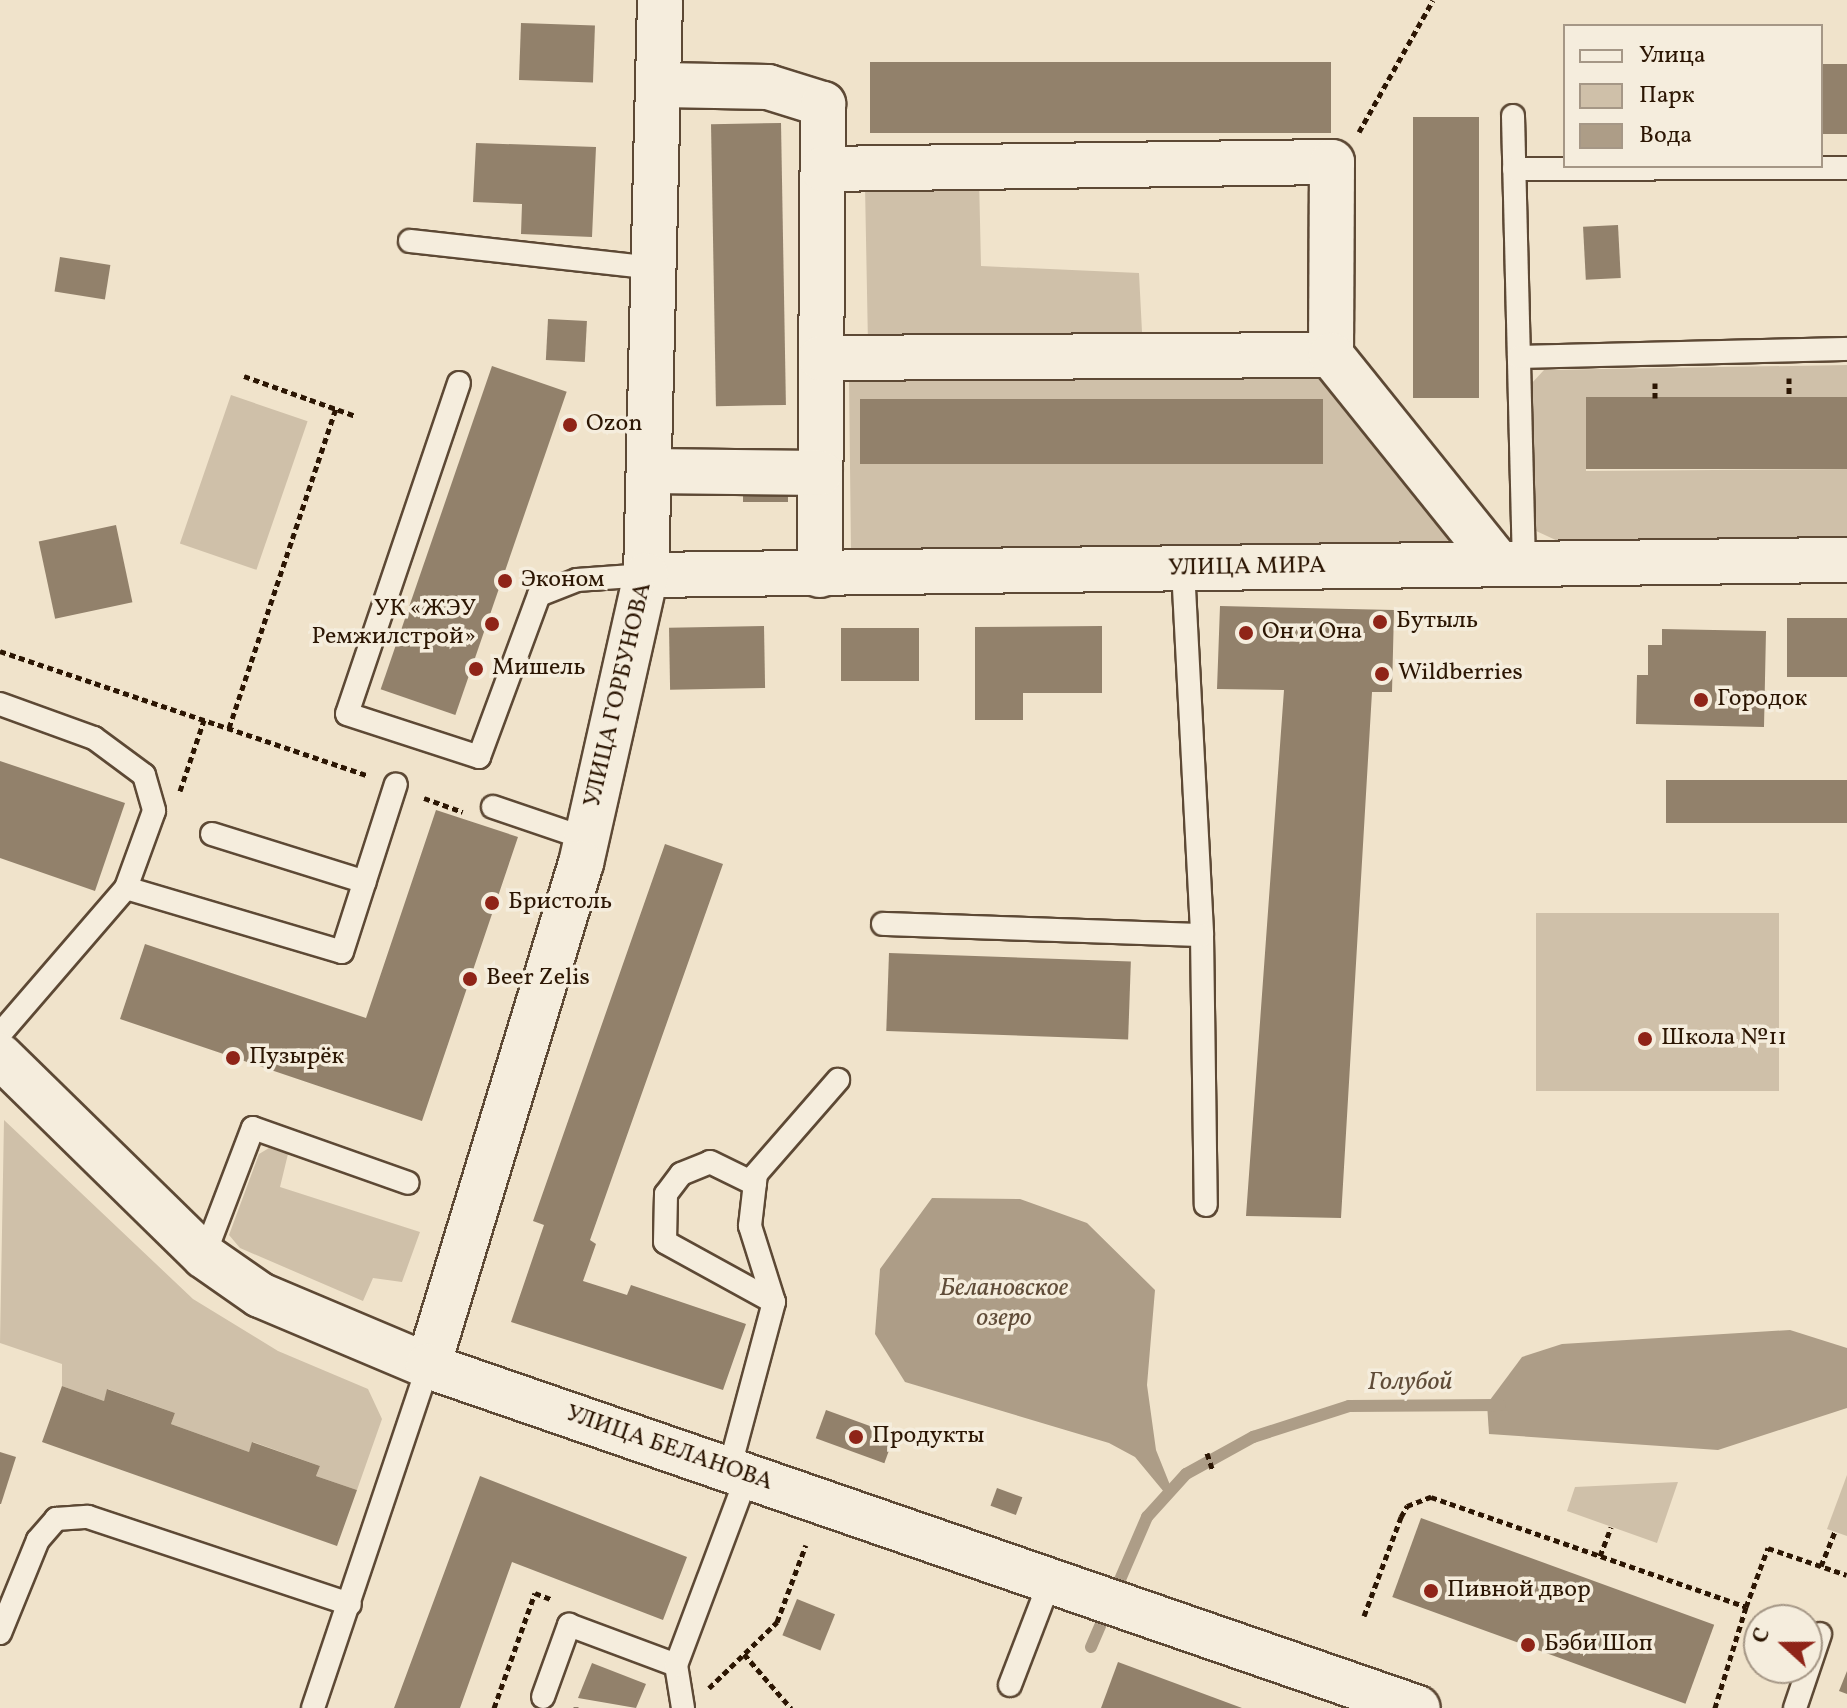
<!DOCTYPE html>
<meta charset="utf-8">
<style>
body{margin:0}
#map{position:relative;width:1847px;height:1708px;overflow:hidden;background:#f0e3cb;font-family:Vollkorn,serif}
div>[style]{position:absolute}
.green>*{inset:0;background:#cfc0a9;transform-origin:0 0}
.water>*{inset:0;background:#ad9d87}
.stream>*{height:12px;margin:-6px;padding:0 6px;transform-origin:6px;border-radius:6px;background:#ad9d87}
.building>*{inset:0;background:#92816b;transform-origin:0 0}
.path>*{height:5px;margin-top:-2.5px;transform-origin:0;background:repeating-linear-gradient(90deg,#2c1603 0 6px,transparent 0 10px)}
.roads{filter:drop-shadow(2px 0 #5d4935) drop-shadow(-2px 0 #5d4935) drop-shadow(0 2px #5d4935) drop-shadow(0 -2px #5d4935)}
.service>*{height:22px;margin:-11px;padding:0 11px;transform-origin:11px;border-radius:11px;background:#f5eddd}
.minor>*{height:44px;margin:-22px;padding:0 22px;transform-origin:22px;border-radius:22px;background:#f5eddd}
.tertiary>*{height:44px;margin:-22px;padding:0 22px;transform-origin:22px;border-radius:22px;background:#f5eddd}
.dots>*{width:22px;height:22px;translate:-50% -50%;box-sizing:border-box;border:4px solid #f5eddd;border-radius:50%}
span{translate:-50% -50%;white-space:nowrap;text-align:center;line-height:1.15;-webkit-text-stroke:7px #f5eddd;paint-order:stroke}
.poi-label{font-size:24px;color:#2c1603}
.left{translate:0 -50%;text-align:left}
.right{translate:-100% -50%;text-align:right}
.street-label{font-size:24px;color:#2c1603}
.water-label{font-size:26px;color:#604c38;font-style:italic}
.legend{position:absolute;left:1563px;top:24px;width:260px;height:144px;box-sizing:border-box;background:#f5eddd;border:2px solid #a59786;margin:0;padding:10px 14px;list-style:none;font-size:24px;color:#2c1603}
.legend li{display:flex;align-items:center;gap:16px;height:40px}
.legend b{width:40px;border:2px solid #a59786}
.north{position:absolute;left:1743px;top:1604px;width:80px;height:80px;box-sizing:border-box;background:#f5eddd;border:2px solid #a59786;border-radius:50%;rotate:291deg;font-size:22px;font-weight:700;line-height:32px;text-align:center;color:#2c1603}
.north::after{content:'';display:block;margin:auto;width:28px;height:36px;background:#8f2418;clip-path:polygon(50% 0,100% 100%,50% 72%,0 100%)}
</style>
<div id="map">
<div class="green">
<i style="clip-path:polygon(979px 177px,981px 266px,1139px 273px,1142px 332px,868px 345px,865px 186px)"></i>
<i style="clip-path:polygon(1847px 365px,1847px 397px,1586px 400px,1586px 471px,1847px 469px,1847px 540px,1560px 542px,1534px 530px,1531px 384px,1544px 370px)"></i>
<i style="clip-path:polygon(evenodd,1325px 374px,1454px 532px,1442px 548px,851px 552px,849px 379px,1325px 374px,1322px 399px,1323px 464px,861px 401px,1322px 399px)"></i>
<i style="left:231px;top:395px;width:81px;height:157px;rotate:19deg"></i>
<i style="left:1536px;top:913px;width:243px;height:178px"></i>
<i style="clip-path:polygon(4px 1120px,193px 1299px,278px 1351px,368px 1389px,382px 1419px,357px 1490px,316px 1476px,320px 1466px,253px 1442px,249px 1452px,171px 1424px,175px 1413px,108px 1389px,104px 1401px,62px 1386px,62px 1364px,0 1343px)"></i>
<i style="clip-path:polygon(269px 1148px,288px 1154px,280px 1187px,420px 1232px,402px 1282px,373px 1278px,363px 1301px,240px 1248px,229px 1235px,259px 1154px)"></i>
<i style="clip-path:polygon(1847px 1475px,1847px 1536px,1827px 1529px)"></i>
<i style="clip-path:polygon(1678px 1482px,1657px 1543px,1567px 1511px,1575px 1487px)"></i>
</div>
<div class="water">
<i style="clip-path:polygon(932px 1198px,1020px 1199px,1087px 1223px,1155px 1290px,1147px 1385px,1156px 1450px,1174px 1495px,1169px 1498px,1135px 1457px,1109px 1443px,905px 1382px,875px 1334px,880px 1269px)"></i>
<i style="clip-path:polygon(1790px 1330px,1847px 1348px,1847px 1408px,1718px 1450px,1489px 1434px,1487px 1404px,1522px 1357px,1562px 1344px)"></i>
</div>
<div class="stream">
<i style="left:1091px;top:1647px;width:142px;rotate:-66.7deg"></i>
<i style="left:1147px;top:1517px;width:58px;rotate:-47.8deg"></i>
<i style="left:1186px;top:1474px;width:77px;rotate:-28.9deg"></i>
<i style="left:1253px;top:1437px;width:101px;rotate:-17.9deg"></i>
<i style="left:1349px;top:1406px;width:151px;rotate:-0.4deg"></i>
</div>
<div class="building">
<i style="left:521px;top:23px;width:74px;height:57px;rotate:2deg"></i>
<i style="left:1331px;top:62px;width:71px;height:461px;rotate:90deg"></i>
<i style="left:1821px;top:64px;width:26px;height:70px"></i>
<i style="left:1413px;top:117px;width:66px;height:281px"></i>
<i style="left:781px;top:123px;width:282px;height:70px;rotate:89deg"></i>
<i style="clip-path:polygon(476px 143px,596px 147px,592px 237px,521px 234px,522px 204px,473px 202px)"></i>
<i style="left:1618px;top:225px;width:53px;height:35px;rotate:87deg"></i>
<i style="left:60px;top:257px;width:51px;height:35px;rotate:9deg"></i>
<i style="left:548px;top:319px;width:39px;height:41px;rotate:3deg"></i>
<i style="left:492px;top:366px;width:79px;height:342px;rotate:19deg"></i>
<i style="left:1847px;top:397px;width:72px;height:261px;rotate:90deg"></i>
<i style="left:1323px;top:399px;width:65px;height:463px;rotate:90deg"></i>
<i style="left:743px;top:477px;width:45px;height:25px"></i>
<i style="left:116px;top:525px;width:79px;height:79px;rotate:78deg"></i>
<i style="clip-path:polygon(1220px 606px,1394px 610px,1392px 692px,1372px 692px,1341px 1218px,1246px 1216px,1284px 690px,1217px 689px)"></i>
<i style="left:1787px;top:618px;width:60px;height:59px"></i>
<i style="left:764px;top:626px;width:62px;height:95px;rotate:89deg"></i>
<i style="clip-path:polygon(1102px 626px,1102px 693px,1023px 693px,1023px 720px,975px 720px,975px 627px)"></i>
<i style="left:841px;top:628px;width:78px;height:53px"></i>
<i style="clip-path:polygon(1662px 629px,1766px 631px,1764px 727px,1636px 724px,1637px 675px,1648px 675px,1648px 645px,1662px 645px)"></i>
<i style="clip-path:polygon(0 761px,125px 803px,95px 891px,0 858px)"></i>
<i style="left:1847px;top:780px;width:43px;height:181px;rotate:90deg"></i>
<i style="clip-path:polygon(436px 810px,518px 837px,422px 1121px,120px 1019px,145px 944px,366px 1018px)"></i>
<i style="clip-path:polygon(665px 844px,723px 864px,590px 1240px,596px 1244px,583px 1281px,627px 1295px,631px 1285px,746px 1324px,723px 1390px,511px 1322px,544px 1225px,533px 1221px)"></i>
<i style="left:889px;top:953px;width:242px;height:78px;rotate:2deg"></i>
<i style="clip-path:polygon(62px 1386px,104px 1401px,107px 1389px,175px 1413px,171px 1424px,249px 1452px,252px 1442px,320px 1466px,316px 1476px,357px 1490px,337px 1546px,42px 1442px)"></i>
<i style="left:826px;top:1410px;width:73px;height:30px;rotate:20deg"></i>
<i style="clip-path:polygon(0 1452px,16px 1457px,1px 1504px,0 1504px)"></i>
<i style="clip-path:polygon(480px 1476px,687px 1557px,663px 1620px,512px 1562px,460px 1708px,394px 1708px)"></i>
<i style="left:997px;top:1488px;width:27px;height:19px;rotate:20deg"></i>
<i style="left:1421px;top:1518px;width:312px;height:84px;rotate:20deg"></i>
<i style="left:797px;top:1599px;width:41px;height:39px;rotate:22deg"></i>
<i style="clip-path:polygon(1118px 1662px,1242px 1708px,1101px 1708px)"></i>
<i style="clip-path:polygon(592px 1663px,646px 1684px,636px 1708px,578px 1698px)"></i>
<i style="clip-path:polygon(1847px 1671px,1847px 1694px,1839px 1691px)"></i>
</div>
<div class="path">
<i style="left:1359px;top:132px;width:151px;rotate:-60.7deg"></i>
<i style="left:244px;top:376px;width:119px;rotate:19.7deg"></i>
<i style="left:1789px;top:378px;width:19px;rotate:90deg"></i>
<i style="left:1655px;top:383px;width:15px;rotate:90deg"></i>
<i style="left:0;top:651px;width:387px;rotate:18.7deg"></i>
<i style="left:229px;top:728px;width:337px;rotate:-71.5deg"></i>
<i style="left:180px;top:791px;width:75px;rotate:-71.3deg"></i>
<i style="left:424px;top:798px;width:41px;rotate:19.7deg"></i>
<i style="left:1207px;top:1453px;width:19px;rotate:72deg"></i>
<i style="left:1600px;top:1556px;width:31px;rotate:-69deg"></i>
<i style="left:1821px;top:1566px;width:37px;rotate:-68deg"></i>
<i style="left:1746px;top:1607px;width:63px;rotate:-69.6deg"></i>
<i style="left:1768px;top:1548px;width:83px;rotate:18.9deg"></i>
<i style="left:1364px;top:1616px;width:106px;rotate:-69.5deg"></i>
<i style="left:1401px;top:1517px;width:13px;rotate:-61deg"></i>
<i style="left:1407px;top:1506px;width:26px;rotate:-21deg"></i>
<i style="left:1431px;top:1497px;width:334px;rotate:19.2deg"></i>
<i style="left:1746px;top:1607px;width:106px;rotate:107.1deg"></i>
<i style="left:744px;top:1654px;width:72px;rotate:49deg"></i>
<i style="left:709px;top:1688px;width:95px;rotate:-44.1deg"></i>
<i style="left:777px;top:1622px;width:82px;rotate:-69.4deg"></i>
<i style="left:494px;top:1708px;width:122px;rotate:-70.4deg"></i>
<i style="left:535px;top:1593px;width:19px;rotate:21deg"></i>
<i style="left:576px;top:1708px;width:1px;rotate:-90deg"></i>
</div>
<div class="roads">
<div class="service">
<i style="left:1513px;top:116px;width:447px;rotate:88.6deg"></i>
<i style="left:1514px;top:169px;width:333px;rotate:-0.2deg"></i>
<i style="left:410px;top:241px;width:247px;rotate:6.3deg"></i>
<i style="left:1519px;top:357px;width:328px;rotate:-1.4deg"></i>
<i style="left:459px;top:383px;width:349px;rotate:108.7deg"></i>
<i style="left:347px;top:714px;width:139px;rotate:18deg"></i>
<i style="left:479px;top:757px;width:173px;rotate:-69.7deg"></i>
<i style="left:539px;top:595px;width:41px;rotate:-21.5deg"></i>
<i style="left:577px;top:580px;width:69px;rotate:-4.1deg"></i>
<i style="left:1183px;top:569px;width:366px;rotate:87deg"></i>
<i style="left:1202px;top:935px;width:270px;rotate:89.2deg"></i>
<i style="left:0;top:704px;width:100px;rotate:19.9deg"></i>
<i style="left:94px;top:738px;width:62px;rotate:36.5deg"></i>
<i style="left:144px;top:775px;width:37px;rotate:74deg"></i>
<i style="left:154px;top:811px;width:82px;rotate:110deg"></i>
<i style="left:493px;top:807px;width:99px;rotate:18.8deg"></i>
<i style="left:212px;top:834px;width:160px;rotate:17.4deg"></i>
<i style="left:883px;top:924px;width:319px;rotate:2deg"></i>
<i style="left:0;top:1034px;width:193px;rotate:-49.2deg"></i>
<i style="left:126px;top:888px;width:225px;rotate:16.5deg"></i>
<i style="left:342px;top:952px;width:176px;rotate:-72.2deg"></i>
<i style="left:204px;top:1256px;width:137px;rotate:-69.1deg"></i>
<i style="left:253px;top:1128px;width:164px;rotate:19.5deg"></i>
<i style="left:774px;top:1302px;width:80px;rotate:-107.5deg"></i>
<i style="left:750px;top:1226px;width:52px;rotate:-83.4deg"></i>
<i style="left:756px;top:1174px;width:125px;rotate:-48.9deg"></i>
<i style="left:729px;top:1470px;width:174px;rotate:-75deg"></i>
<i style="left:774px;top:1302px;width:124px;rotate:-151.2deg"></i>
<i style="left:665px;top:1242px;width:48px;rotate:-88.8deg"></i>
<i style="left:666px;top:1194px;width:25px;rotate:-53deg"></i>
<i style="left:681px;top:1174px;width:31px;rotate:-22deg"></i>
<i style="left:710px;top:1162px;width:50px;rotate:26.1deg"></i>
<i style="left:0;top:1633px;width:100px;rotate:-67.8deg"></i>
<i style="left:38px;top:1540px;width:28px;rotate:-49deg"></i>
<i style="left:56px;top:1519px;width:32px;rotate:-4deg"></i>
<i style="left:88px;top:1517px;width:276px;rotate:18.4deg"></i>
<i style="left:1010px;top:1685px;width:111px;rotate:-69deg"></i>
<i style="left:543px;top:1697px;width:77px;rotate:-70.1deg"></i>
<i style="left:569px;top:1625px;width:114px;rotate:20.5deg"></i>
<i style="left:313px;top:1708px;width:361px;rotate:-71.4deg"></i>
<i style="left:683px;top:1708px;width:44px;rotate:-99.2deg"></i>
<i style="left:676px;top:1665px;width:202px;rotate:-69.4deg"></i>
<i style="left:1795px;top:1708px;width:78px;rotate:-71.3deg"></i>
</div>
<div class="minor">
<i style="left:663px;top:85px;width:105px;rotate:1.1deg"></i>
<i style="left:768px;top:87px;width:58px;rotate:17.2deg"></i>
<i style="left:823px;top:104px;width:471px;rotate:90.4deg"></i>
<i style="left:823px;top:169px;width:509px;rotate:-0.79deg"></i>
<i style="left:1332px;top:162px;width:193px;rotate:90.3deg"></i>
<i style="left:821px;top:358px;width:510px;rotate:-0.34deg"></i>
<i style="left:1331px;top:355px;width:267px;rotate:51.2deg"></i>
<i style="left:650px;top:471px;width:170px;rotate:0.7deg"></i>
<i style="left:646px;top:575px;width:1201px;rotate:-0.72deg"></i>
<i style="left:0;top:1056px;width:286px;rotate:44.4deg"></i>
<i style="left:204px;top:1256px;width:68px;rotate:34.9deg"></i>
<i style="left:260px;top:1295px;width:182px;rotate:22.9deg"></i>
</div>
<div class="tertiary">
<i style="left:660px;top:0;width:575px;rotate:91.39deg"></i>
<i style="left:646px;top:575px;width:295px;rotate:102.7deg"></i>
<i style="left:581px;top:863px;width:526px;rotate:106.92deg"></i>
<i style="left:428px;top:1366px;width:1047px;rotate:19.06deg"></i>
</div>
</div>
<div class="dots">
<i style="left:570px;top:425px;background:#8f2418"></i>
<i style="left:505px;top:581px;background:#8f2418"></i>
<i style="left:1380px;top:622px;background:#8f2418"></i>
<i style="left:492px;top:624px;background:#8f2418"></i>
<i style="left:1246px;top:633px;background:#8f2418"></i>
<i style="left:476px;top:669px;background:#8f2418"></i>
<i style="left:1382px;top:674px;background:#8f2418"></i>
<i style="left:1701px;top:700px;background:#8f2418"></i>
<i style="left:492px;top:903px;background:#8f2418"></i>
<i style="left:470px;top:979px;background:#8f2418"></i>
<i style="left:1645px;top:1039px;background:#8f2418"></i>
<i style="left:233px;top:1058px;background:#8f2418"></i>
<i style="left:856px;top:1437px;background:#8f2418"></i>
<i style="left:1431px;top:1591px;background:#8f2418"></i>
<i style="left:1528px;top:1645px;background:#8f2418"></i>
</div>
<div class="poi-label">
<span class="left" style="left:586px;top:425px">Ozon</span>
<span class="left" style="left:521px;top:581px">Эконом</span>
<span class="right" style="left:476px;top:624px">УК «ЖЭУ<br>Ремжилстрой»</span>
<span class="left" style="left:1396px;top:622px">Бутыль</span>
<span class="left" style="left:1262px;top:633px">Он и Она</span>
<span class="left" style="left:492px;top:669px">Мишель</span>
<span class="left" style="left:1398px;top:674px">Wildberries</span>
<span class="left" style="left:1717px;top:700px">Городок</span>
<span class="left" style="left:508px;top:903px">Бристоль</span>
<span class="left" style="left:486px;top:979px">Beer Zelis</span>
<span class="left" style="left:1661px;top:1039px">Школа №11</span>
<span class="left" style="left:249px;top:1058px">Пузырёк</span>
<span class="left" style="left:872px;top:1437px">Продукты</span>
<span class="left" style="left:1447px;top:1591px">Пивной двор</span>
<span class="left" style="left:1544px;top:1645px">Бэби Шоп</span>
</div>
<div class="street-label">
<span style="left:1247px;top:568px;rotate:-1deg">УЛИЦА МИРА</span>
<span style="left:619px;top:695px;rotate:-77deg">УЛИЦА ГОРБУНОВА</span>
<span style="left:669px;top:1449px;rotate:19deg">УЛИЦА БЕЛАНОВА</span>
</div>
<div class="water-label">
<span style="left:1004px;top:1304px">Белановское<br>озеро</span>
<span style="left:1410px;top:1383px">Голубой</span>
</div>
<ul class="legend">
<li><b style="height:10px;background:#f5eddd"></b>Улица</li>
<li><b style="height:22px;background:#cfc0a9"></b>Парк</li>
<li><b style="height:22px;background:#ad9d87"></b>Вода</li>
</ul>
<div class="north">С</div>
</div>
